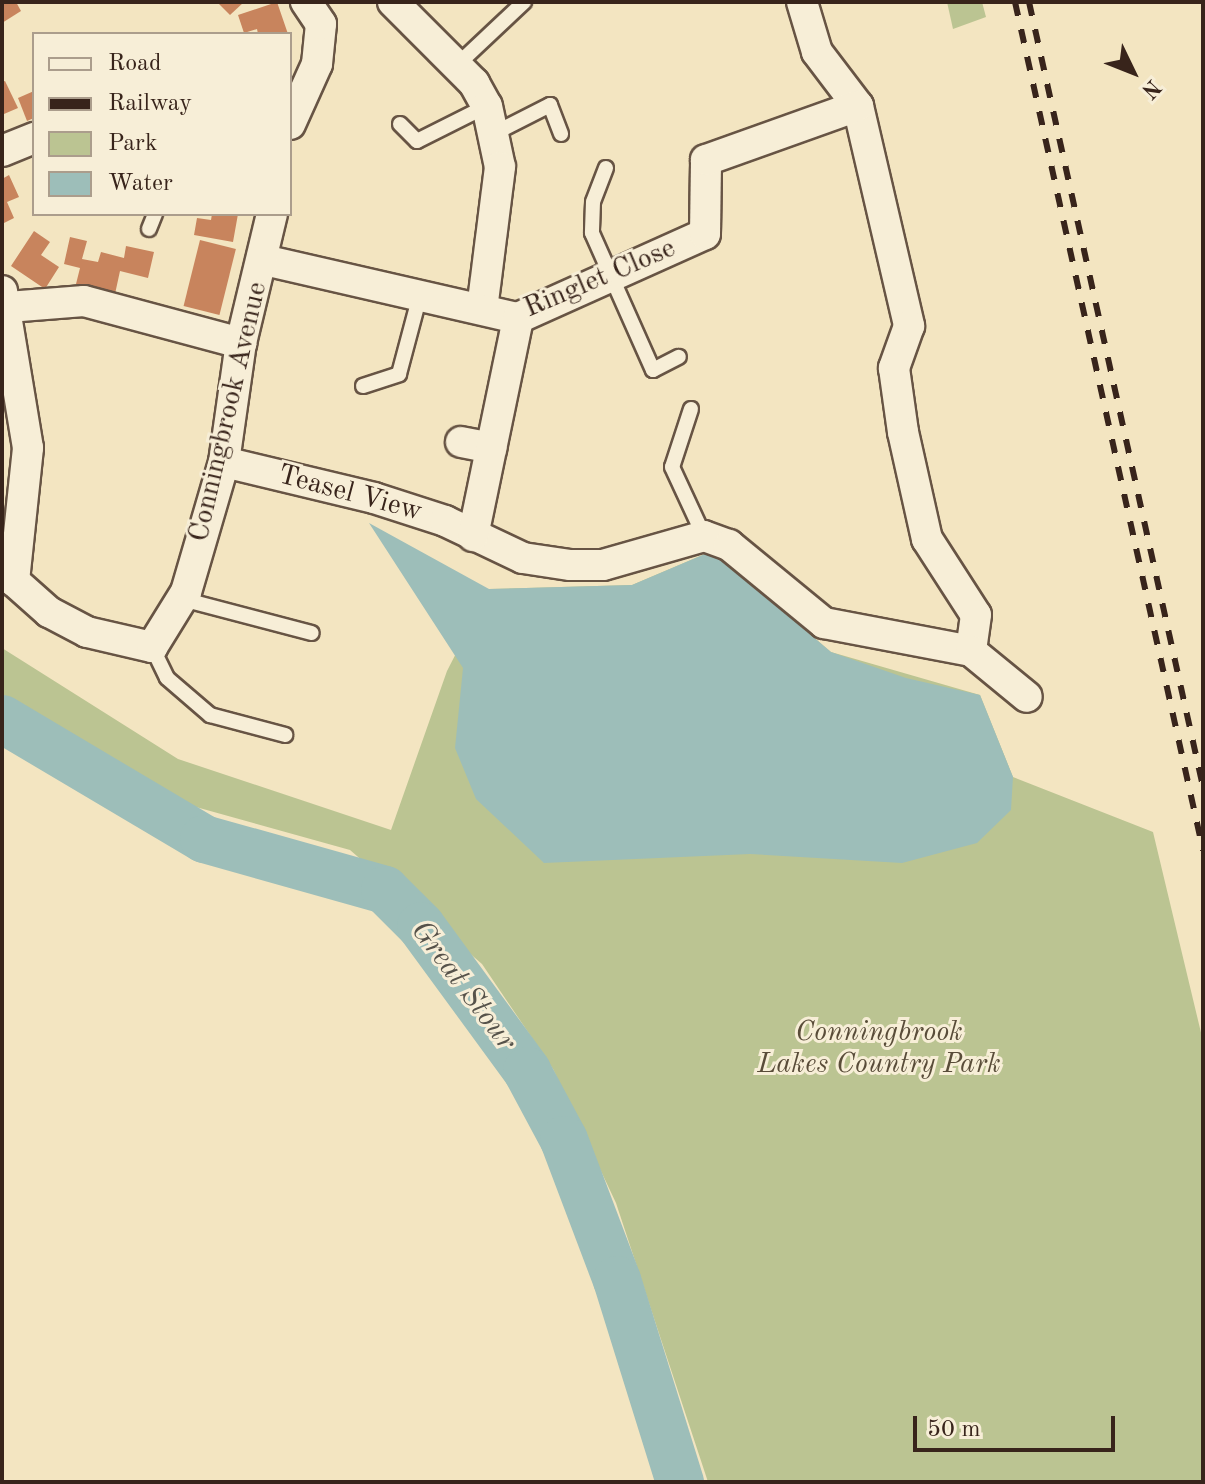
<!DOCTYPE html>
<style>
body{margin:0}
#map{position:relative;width:1205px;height:1484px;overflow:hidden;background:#f3e5c1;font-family:"Old Standard TT",serif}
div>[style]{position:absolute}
.green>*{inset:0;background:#bbc492}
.water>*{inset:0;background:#9dbeb9}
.river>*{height:48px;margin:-24px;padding:0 24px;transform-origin:24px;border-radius:24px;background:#9dbeb9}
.building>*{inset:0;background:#c8845d;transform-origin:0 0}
.roads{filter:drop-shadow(2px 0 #675444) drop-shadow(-2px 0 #675444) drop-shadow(0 2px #675444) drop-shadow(0 -2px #675444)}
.service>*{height:14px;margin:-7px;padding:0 7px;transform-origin:7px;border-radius:7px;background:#f7eed7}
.minor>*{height:30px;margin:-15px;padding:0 15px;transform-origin:15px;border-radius:15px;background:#f7eed7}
.rail>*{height:6px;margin-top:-3px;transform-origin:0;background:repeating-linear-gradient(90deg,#38241b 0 14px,transparent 0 28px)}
span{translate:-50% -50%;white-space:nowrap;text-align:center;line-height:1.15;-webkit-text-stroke:6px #f7eed7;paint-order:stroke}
.street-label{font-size:28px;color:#38241b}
.park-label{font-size:28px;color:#594c39;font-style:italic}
.water-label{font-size:30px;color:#56524a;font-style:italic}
.frame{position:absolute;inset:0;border:4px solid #38241b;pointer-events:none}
.legend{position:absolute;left:32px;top:32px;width:260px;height:184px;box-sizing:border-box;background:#f7eed7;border:2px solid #ab9d8c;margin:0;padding:10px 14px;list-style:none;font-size:24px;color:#38241b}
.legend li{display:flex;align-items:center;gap:16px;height:40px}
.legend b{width:40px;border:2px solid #ab9d8c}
.north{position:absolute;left:1093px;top:32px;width:80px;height:80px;-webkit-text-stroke:6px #f7eed7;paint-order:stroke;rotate:133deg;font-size:22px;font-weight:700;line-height:32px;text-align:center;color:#38241b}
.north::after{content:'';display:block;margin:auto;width:28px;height:36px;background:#38241b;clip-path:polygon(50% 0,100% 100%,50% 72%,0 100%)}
.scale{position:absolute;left:913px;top:1416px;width:202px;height:36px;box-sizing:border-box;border:4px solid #38241b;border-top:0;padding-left:10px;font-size:24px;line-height:28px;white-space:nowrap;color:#38241b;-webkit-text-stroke:6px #f7eed7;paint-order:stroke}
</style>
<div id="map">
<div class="green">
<i style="clip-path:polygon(947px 2px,982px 2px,986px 17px,953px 29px)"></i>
<i style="clip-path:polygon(712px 551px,831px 652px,980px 695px,1013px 777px,1153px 832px,1203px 1041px,1203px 1482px,708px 1482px,616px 1203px,553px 1069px,482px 964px,350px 850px,160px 797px,2px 706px,2px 648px,178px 759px,391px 830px,447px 671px,489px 589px,632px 585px)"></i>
</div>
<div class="water">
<i style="clip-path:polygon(369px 523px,489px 589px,632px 585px,712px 551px,831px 652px,906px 678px,980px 695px,1013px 777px,1011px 810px,977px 843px,902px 863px,750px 854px,544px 863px,476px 799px,455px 748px,463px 668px)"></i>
</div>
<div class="river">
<i style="left:2px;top:719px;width:235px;rotate:30.7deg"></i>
<i style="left:204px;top:839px;width:188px;rotate:15.7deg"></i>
<i style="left:385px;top:890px;width:51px;rotate:45deg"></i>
<i style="left:421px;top:926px;width:180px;rotate:53.8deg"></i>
<i style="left:527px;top:1071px;width:78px;rotate:61.8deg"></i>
<i style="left:564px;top:1140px;width:150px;rotate:69.3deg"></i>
<i style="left:617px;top:1280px;width:212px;rotate:72.7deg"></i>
</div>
<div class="building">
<i style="clip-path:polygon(2px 2px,16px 2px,21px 11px,2px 23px)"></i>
<i style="clip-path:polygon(217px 2px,244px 2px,230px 15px)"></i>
<i style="clip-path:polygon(277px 2px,288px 34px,258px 34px,257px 29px,244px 33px,238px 15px)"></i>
<i style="clip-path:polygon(5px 81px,18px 108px,4px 114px,2px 82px)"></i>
<i style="clip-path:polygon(34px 91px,34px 118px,27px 121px,18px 98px)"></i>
<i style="clip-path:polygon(9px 175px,19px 197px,7px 202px,14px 218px,2px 224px,2px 179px)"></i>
<i style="clip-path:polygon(212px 214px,238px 214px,233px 242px,194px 235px,197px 218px,211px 220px)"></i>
<i style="clip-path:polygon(34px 231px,50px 242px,41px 255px,59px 267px,45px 289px,11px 266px)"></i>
<i style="clip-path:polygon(70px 237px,87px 241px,82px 259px,98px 262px,101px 252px,124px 258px,126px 246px,154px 252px,148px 278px,120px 271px,115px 294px,76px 284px,80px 268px,64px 264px)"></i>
<i style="left:200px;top:240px;width:37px;height:68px;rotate:14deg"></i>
</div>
<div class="roads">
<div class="service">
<i style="left:457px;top:65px;width:92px;rotate:-43.2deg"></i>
<i style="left:400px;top:124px;width:24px;rotate:45deg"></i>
<i style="left:417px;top:141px;width:78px;rotate:-26.6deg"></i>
<i style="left:493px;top:134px;width:64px;rotate:-27deg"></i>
<i style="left:550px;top:105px;width:31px;rotate:69deg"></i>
<i style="left:606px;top:168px;width:36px;rotate:111deg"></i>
<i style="left:593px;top:202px;width:31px;rotate:92deg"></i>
<i style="left:592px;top:233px;width:150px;rotate:66deg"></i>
<i style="left:653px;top:370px;width:29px;rotate:-27deg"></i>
<i style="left:149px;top:229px;width:16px;rotate:-68deg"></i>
<i style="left:363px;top:386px;width:38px;rotate:-18deg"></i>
<i style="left:399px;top:374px;width:82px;rotate:-75.1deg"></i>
<i style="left:691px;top:409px;width:61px;rotate:108.1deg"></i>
<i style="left:672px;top:467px;width:76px;rotate:65.1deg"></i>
<i style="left:182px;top:599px;width:134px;rotate:14.7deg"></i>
<i style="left:152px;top:647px;width:34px;rotate:64deg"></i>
<i style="left:167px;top:678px;width:57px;rotate:40.7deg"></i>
<i style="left:210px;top:715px;width:78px;rotate:14.9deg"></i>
</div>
<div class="minor">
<i style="left:393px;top:2px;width:115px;rotate:45deg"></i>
<i style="left:474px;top:83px;width:26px;rotate:61deg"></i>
<i style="left:487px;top:106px;width:62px;rotate:78deg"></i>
<i style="left:500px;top:167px;width:143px;rotate:97.2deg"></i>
<i style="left:802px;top:2px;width:52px;rotate:73.3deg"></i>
<i style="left:817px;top:52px;width:68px;rotate:52.8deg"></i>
<i style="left:858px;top:106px;width:226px;rotate:76.9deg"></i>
<i style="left:909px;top:326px;width:45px;rotate:109.7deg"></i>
<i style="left:894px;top:368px;width:65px;rotate:82deg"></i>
<i style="left:903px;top:432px;width:110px;rotate:77.4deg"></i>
<i style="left:927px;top:539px;width:90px;rotate:57.2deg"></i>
<i style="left:976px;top:615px;width:36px;rotate:98deg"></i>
<i style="left:290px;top:124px;width:66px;rotate:-65.8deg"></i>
<i style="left:317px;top:64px;width:40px;rotate:-84.3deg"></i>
<i style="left:321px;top:24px;width:27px;rotate:-124deg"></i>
<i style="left:2px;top:151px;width:35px;rotate:-22deg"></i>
<i style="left:264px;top:260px;width:261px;rotate:12.9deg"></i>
<i style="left:518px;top:318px;width:205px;rotate:-24.2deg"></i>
<i style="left:705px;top:234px;width:74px;rotate:-89.2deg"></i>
<i style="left:706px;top:160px;width:161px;rotate:-19.6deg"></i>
<i style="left:2px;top:291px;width:159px;rotate:80.6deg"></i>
<i style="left:28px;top:448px;width:134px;rotate:96deg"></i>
<i style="left:14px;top:581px;width:47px;rotate:41.5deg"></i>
<i style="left:49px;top:612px;width:43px;rotate:27.8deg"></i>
<i style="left:87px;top:632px;width:67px;rotate:13deg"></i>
<i style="left:152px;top:647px;width:65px;rotate:-58.3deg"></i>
<i style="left:186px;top:592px;width:135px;rotate:-73.7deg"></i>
<i style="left:224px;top:462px;width:120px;rotate:-81.9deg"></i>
<i style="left:241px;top:343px;width:133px;rotate:-76.5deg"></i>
<i style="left:8px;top:307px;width:76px;rotate:-4.5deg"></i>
<i style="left:84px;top:301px;width:163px;rotate:15deg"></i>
<i style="left:461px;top:442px;width:31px;rotate:11deg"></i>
<i style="left:224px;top:462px;width:154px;rotate:13.5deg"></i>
<i style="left:374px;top:498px;width:75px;rotate:17.9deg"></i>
<i style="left:445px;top:521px;width:86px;rotate:25.4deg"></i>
<i style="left:523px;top:558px;width:48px;rotate:8.5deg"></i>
<i style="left:570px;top:565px;width:33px"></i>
<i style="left:603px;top:565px;width:105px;rotate:-16deg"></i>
<i style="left:704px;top:536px;width:27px;rotate:20deg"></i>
<i style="left:729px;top:545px;width:123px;rotate:39.4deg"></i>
<i style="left:824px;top:623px;width:150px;rotate:10.8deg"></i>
<i style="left:971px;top:651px;width:72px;rotate:39.4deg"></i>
<i style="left:473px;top:536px;width:223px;rotate:-78.3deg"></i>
</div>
</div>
<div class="rail">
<i style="left:1015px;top:2px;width:869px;rotate:77.5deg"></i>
<i style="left:1029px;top:2px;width:804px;rotate:77.5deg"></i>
</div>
<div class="street-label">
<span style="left:600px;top:279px;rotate:-23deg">Ringlet Close</span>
<span style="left:229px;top:412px;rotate:-77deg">Conningbrook Avenue</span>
<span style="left:350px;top:494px;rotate:15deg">Teasel View</span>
</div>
<div class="park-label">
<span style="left:879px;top:1049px">Conningbrook<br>Lakes Country Park</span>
</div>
<div class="water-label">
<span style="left:463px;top:986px;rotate:53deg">Great Stour</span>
</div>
<div class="frame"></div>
<ul class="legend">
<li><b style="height:10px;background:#f7eed7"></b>Road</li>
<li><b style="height:10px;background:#38241b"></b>Railway</li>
<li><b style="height:22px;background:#bbc492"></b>Park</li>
<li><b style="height:22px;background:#9dbeb9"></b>Water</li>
</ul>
<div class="north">N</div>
<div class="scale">50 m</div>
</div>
